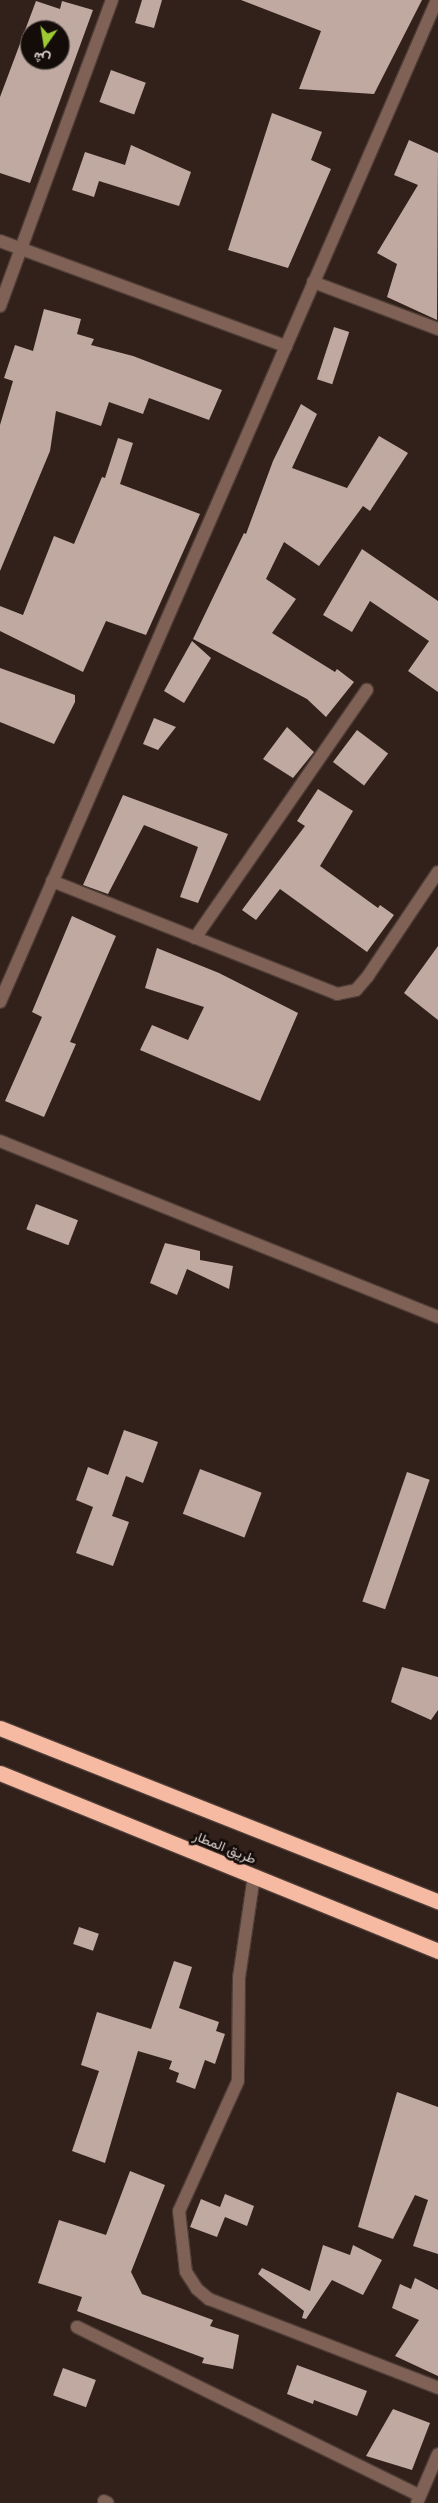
<!DOCTYPE html>
<meta charset="utf-8">
<style>
body{margin:0}
#map{position:relative;width:438px;height:2503px;overflow:hidden;background:#32211a;font-family:Lato,Vazirmatn,sans-serif}
div>[style]{position:absolute}
.building>*{inset:0;background:#c0a9a1;transform-origin:0 0}
.roads{filter:drop-shadow(1px 0 #4d3d36) drop-shadow(-1px 0 #4d3d36) drop-shadow(0 1px #4d3d36) drop-shadow(0 -1px #4d3d36)}
.minor>*{height:12px;margin:-6px;padding:0 6px;transform-origin:6px;border-radius:6px;background:#806156}
.highway>*{height:15px;margin:-7.5px;padding:0 7.5px;transform-origin:7.5px;border-radius:7.5px;background:#f6b9a1}
span{translate:-50% -50%;white-space:nowrap;text-align:center;line-height:1.15;-webkit-text-stroke:5px #140c09;paint-order:stroke}
.street-label{font-size:14px;color:#dcd0cc}
.north{position:absolute;left:20px;top:20px;width:50px;height:50px;box-sizing:border-box;background:#140c09;border:1px solid #645a57;border-radius:50%;rotate:193deg;font-size:14px;font-weight:700;line-height:20px;text-align:center;color:#dcd0cc}
.north::after{content:'';display:block;margin:auto;width:18px;height:22px;background:#9dca31;clip-path:polygon(50% 0,100% 100%,50% 72%,0 100%)}
</style>
<div id="map">
<div class="building">
<i style="clip-path:polygon(142px 0,162px 0,154px 28px,135px 23px)"></i>
<i style="clip-path:polygon(241px 0,422px 0,374px 94px,299px 89px,321px 31px)"></i>
<i style="clip-path:polygon(evenodd,36px 1px,60px 9px,62px 1px,93px 10px,30px 183px,0 173px,0 97px,36px 1px,30px 30px,60px 30px,60px 60px,30px 60px,30px 30px)"></i>
<i style="left:111px;top:70px;width:37px;height:34px;rotate:20deg"></i>
<i style="clip-path:polygon(272px 113px,322px 132px,311px 160px,331px 169px,288px 268px,228px 250px)"></i>
<i style="clip-path:polygon(409px 140px,438px 153px,437px 320px,387px 297px,397px 264px,377px 253px,418px 185px,394px 175px)"></i>
<i style="clip-path:polygon(131px 145px,191px 172px,179px 206px,99px 181px,94px 197px,72px 190px,85px 152px,125px 165px)"></i>
<i style="clip-path:polygon(44px 309px,81px 319px,77px 334px,94px 339px,91px 345px,133px 356px,222px 390px,209px 420px,149px 398px,143px 414px,109px 402px,101px 426px,56px 411px,50px 451px,0 571px,0 425px,13px 381px,4px 378px,15px 345px,33px 351px)"></i>
<i style="left:334px;top:327px;width:16px;height:55px;rotate:18deg"></i>
<i style="clip-path:polygon(301px 404px,317px 414px,292px 468px,347px 488px,379px 436px,408px 453px,370px 511px,363px 506px,319px 566px,284px 542px,266px 579px,296px 599px,272px 633px,335px 672px,337px 669px,354px 682px,326px 717px,307px 699px,193px 639px,244px 533px,246px 534px,273px 461px)"></i>
<i style="clip-path:polygon(118px 438px,133px 443px,120px 484px,200px 514px,146px 635px,106px 621px,83px 672px,0 631px,0 606px,23px 615px,54px 536px,74px 544px,102px 477px,105px 478px)"></i>
<i style="clip-path:polygon(362px 549px,438px 601px,438px 692px,408px 671px,429px 641px,370px 601px,352px 632px,323px 615px)"></i>
<i style="clip-path:polygon(192px 641px,211px 658px,184px 703px,164px 691px)"></i>
<i style="clip-path:polygon(0 668px,75px 695px,75px 702px,54px 744px,0 722px)"></i>
<i style="clip-path:polygon(154px 718px,176px 727px,158px 750px,143px 744px)"></i>
<i style="clip-path:polygon(287px 727px,314px 752px,293px 778px,263px 759px)"></i>
<i style="left:357px;top:730px;width:39px;height:40px;rotate:37deg"></i>
<i style="clip-path:polygon(318px 789px,353px 811px,320px 866px,378px 908px,380px 905px,394px 915px,367px 952px,280px 889px,256px 920px,242px 910px,305px 826px,297px 821px)"></i>
<i style="clip-path:polygon(123px 795px,228px 834px,198px 903px,180px 897px,198px 847px,144px 825px,108px 894px,83px 885px)"></i>
<i style="clip-path:polygon(72px 916px,116px 936px,70px 1042px,76px 1044px,44px 1117px,5px 1101px,42px 1017px,32px 1012px)"></i>
<i style="clip-path:polygon(438px 946px,438px 1020px,404px 993px)"></i>
<i style="clip-path:polygon(157px 948px,219px 973px,298px 1013px,260px 1101px,140px 1050px,152px 1025px,188px 1040px,204px 1007px,145px 988px)"></i>
<i style="left:36px;top:1204px;width:45px;height:27px;rotate:21deg"></i>
<i style="clip-path:polygon(165px 1243px,200px 1251px,200px 1260px,233px 1266px,229px 1289px,187px 1269px,177px 1295px,150px 1283px)"></i>
<i style="clip-path:polygon(124px 1430px,158px 1442px,143px 1483px,126px 1476px,112px 1516px,129px 1522px,113px 1566px,76px 1553px,93px 1507px,76px 1500px,88px 1467px,108px 1475px)"></i>
<i style="left:200px;top:1469px;width:66px;height:48px;rotate:21deg"></i>
<i style="left:407px;top:1472px;width:24px;height:137px;rotate:19deg"></i>
<i style="clip-path:polygon(402px 1667px,438px 1677px,438px 1710px,431px 1720px,391px 1702px)"></i>
<i style="left:79px;top:1927px;width:21px;height:18px;rotate:19deg"></i>
<i style="clip-path:polygon(174px 1961px,192px 1967px,179px 2008px,219px 2022px,216px 2031px,225px 2034px,215px 2064px,205px 2060px,195px 2089px,176px 2082px,179px 2073px,169px 2069px,172px 2061px,138px 2051px,105px 2163px,72px 2151px,99px 2071px,81px 2065px,97px 2012px,151px 2029px)"></i>
<i style="clip-path:polygon(397px 2092px,438px 2107px,438px 2254px,413px 2246px,428px 2200px,415px 2195px,393px 2239px,358px 2227px)"></i>
<i style="clip-path:polygon(130px 2171px,165px 2185px,131px 2272px,142px 2294px,213px 2320px,210px 2326px,239px 2335px,233px 2369px,202px 2363px,204px 2358px,77px 2311px,82px 2297px,38px 2283px,59px 2220px,106px 2235px)"></i>
<i style="clip-path:polygon(225px 2194px,254px 2206px,247px 2226px,225px 2217px,217px 2237px,190px 2227px,201px 2199px,220px 2207px)"></i>
<i style="clip-path:polygon(323px 2245px,350px 2255px,353px 2245px,382px 2260px,363px 2295px,332px 2280px,306px 2319px,302px 2318px,304px 2311px,258px 2274px,262px 2268px,310px 2291px)"></i>
<i style="clip-path:polygon(415px 2278px,438px 2290px,438px 2376px,395px 2356px,419px 2320px,392px 2308px,400px 2284px,411px 2289px)"></i>
<i style="clip-path:polygon(297px 2365px,367px 2391px,357px 2416px,314px 2400px,313px 2404px,287px 2394px)"></i>
<i style="left:63px;top:2368px;width:35px;height:29px;rotate:20deg"></i>
<i style="clip-path:polygon(393px 2409px,430px 2423px,412px 2470px,366px 2456px)"></i>
</div>
<div class="roads">
<div class="minor">
<i style="left:0;top:241px;width:305px;rotate:20.2deg"></i>
<i style="left:313px;top:282px;width:134px;rotate:20.6deg"></i>
<i style="left:0;top:306px;width:326px;rotate:-69.9deg"></i>
<i style="left:52px;top:881px;width:307px;rotate:21.6deg"></i>
<i style="left:337px;top:994px;width:19px;rotate:-12deg"></i>
<i style="left:356px;top:990px;width:18px;rotate:-49deg"></i>
<i style="left:368px;top:976px;width:125px;rotate:-56.1deg"></i>
<i style="left:195px;top:938px;width:302px;rotate:-55.3deg"></i>
<i style="left:0;top:1002px;width:1093px;rotate:-66.44deg"></i>
<i style="left:0;top:1141px;width:472px;rotate:21.9deg"></i>
<i style="left:254px;top:1876px;width:102px;rotate:98.4deg"></i>
<i style="left:239px;top:1977px;width:104px;rotate:90.6deg"></i>
<i style="left:238px;top:2081px;width:143px;rotate:114.4deg"></i>
<i style="left:179px;top:2211px;width:61px;rotate:83.5deg"></i>
<i style="left:186px;top:2272px;width:20px;rotate:57deg"></i>
<i style="left:197px;top:2289px;width:16px;rotate:40deg"></i>
<i style="left:209px;top:2299px;width:246px;rotate:21.2deg"></i>
<i style="left:77px;top:2327px;width:382px;rotate:26.2deg"></i>
<i style="left:104px;top:2501px;width:4px;rotate:27deg"></i>
<i style="left:417px;top:2503px;width:53px;rotate:-66.8deg"></i>
</div>
<div class="highway">
<i style="left:0;top:1728px;width:471px;rotate:21.6deg"></i>
<i style="left:0;top:1773px;width:473px;rotate:22.1deg"></i>
</div>
</div>
<div class="street-label">
<span style="left:225px;top:1847px;rotate:22deg">طريق المطار</span>
</div>
<div class="north">ش</div>
</div>
